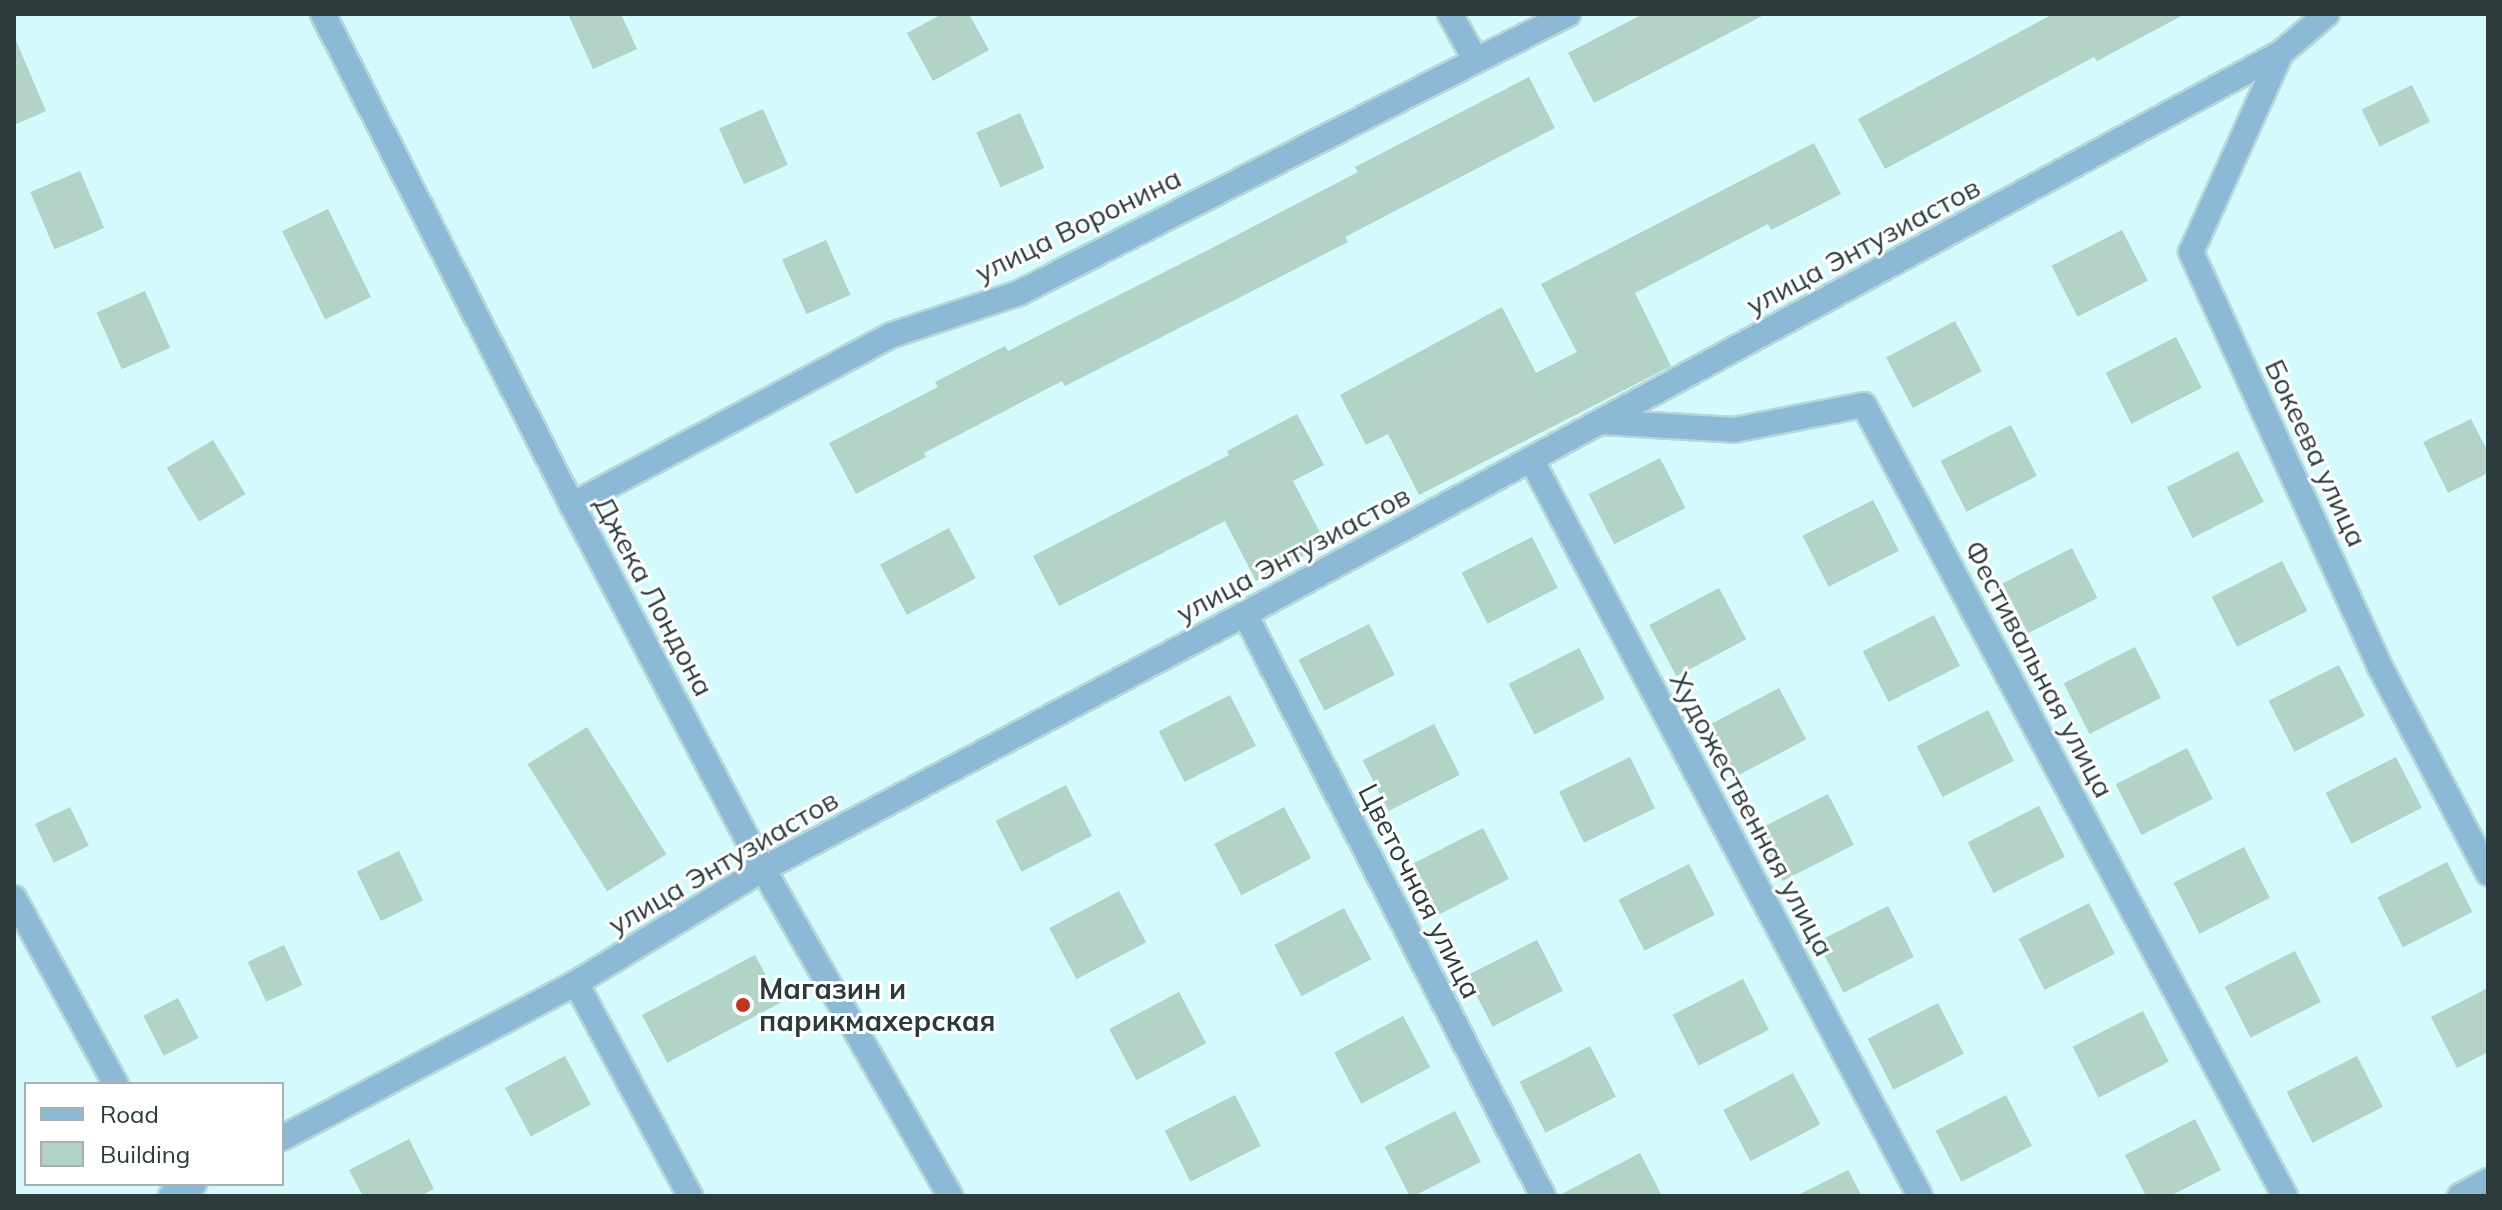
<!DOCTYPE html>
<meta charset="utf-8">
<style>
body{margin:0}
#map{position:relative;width:2502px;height:1210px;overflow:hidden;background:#d4fafd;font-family:Mulish,sans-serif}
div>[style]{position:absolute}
.building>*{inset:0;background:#b2d3c5;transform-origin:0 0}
.roads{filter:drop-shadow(2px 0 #b6d7da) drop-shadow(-2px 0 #b6d7da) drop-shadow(0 2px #b6d7da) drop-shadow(0 -2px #b6d7da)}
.minor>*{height:24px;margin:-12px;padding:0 12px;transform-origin:12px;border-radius:12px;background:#8bb9d6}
.dots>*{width:22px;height:22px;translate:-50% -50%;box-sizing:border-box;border:4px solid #fff;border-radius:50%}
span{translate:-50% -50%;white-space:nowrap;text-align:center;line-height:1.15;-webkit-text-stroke:6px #fff;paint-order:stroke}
.street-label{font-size:28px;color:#2b3a3b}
.poi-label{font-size:28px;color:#2b3a3b;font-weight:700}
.left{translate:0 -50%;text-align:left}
.frame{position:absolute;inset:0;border:16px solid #2b3a3b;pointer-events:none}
.legend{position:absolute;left:24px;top:1082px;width:260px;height:104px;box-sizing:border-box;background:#fff;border:2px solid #aab0b1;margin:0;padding:10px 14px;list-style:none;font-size:24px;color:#2b3a3b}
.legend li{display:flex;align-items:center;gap:16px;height:40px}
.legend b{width:40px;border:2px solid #aab0b1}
</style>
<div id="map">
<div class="building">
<i style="clip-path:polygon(568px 14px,621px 14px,637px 49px,593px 69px)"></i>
<i style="clip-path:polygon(942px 14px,969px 14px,989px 50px,933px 81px,907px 33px)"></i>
<i style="clip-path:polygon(1643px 14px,1766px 14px,1594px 103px,1568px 53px)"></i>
<i style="clip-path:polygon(2053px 14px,2185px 14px,2097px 61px,2094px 57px,1885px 169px,1858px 119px)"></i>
<i style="clip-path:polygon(14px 36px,46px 111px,14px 125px)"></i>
<i style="clip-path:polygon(1529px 77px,1555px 128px,1345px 237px,1348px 242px,1278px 278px,1065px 386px,1062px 381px,924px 453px,926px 457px,856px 494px,829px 443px,938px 387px,935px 382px,1005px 346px,1008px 351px,1214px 247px,1358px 172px,1355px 167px)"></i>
<i style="left:2412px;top:85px;width:41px;height:56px;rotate:64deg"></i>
<i style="left:763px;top:109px;width:61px;height:48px;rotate:66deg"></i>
<i style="left:1020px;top:113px;width:60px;height:48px;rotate:66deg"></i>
<i style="clip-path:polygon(1814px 143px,1841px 194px,1771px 230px,1768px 224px,1635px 293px,1671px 366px,1419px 495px,1388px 434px,1366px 445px,1340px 395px,1502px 307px,1536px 373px,1577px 352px,1541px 284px)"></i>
<i style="left:80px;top:171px;width:62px;height:54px;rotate:67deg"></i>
<i style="left:328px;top:209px;width:98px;height:51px;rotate:64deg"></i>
<i style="left:2122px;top:230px;width:57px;height:79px;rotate:63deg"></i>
<i style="left:826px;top:240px;width:60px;height:48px;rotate:66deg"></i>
<i style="left:145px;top:291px;width:62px;height:53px;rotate:66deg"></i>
<i style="left:1955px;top:321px;width:57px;height:78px;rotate:62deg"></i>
<i style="left:2176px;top:337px;width:57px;height:79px;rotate:63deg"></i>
<i style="clip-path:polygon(1297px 414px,1324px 465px,1293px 481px,1326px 544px,1256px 581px,1225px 521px,1059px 606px,1033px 556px,1229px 455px,1227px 451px)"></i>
<i style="clip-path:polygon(2471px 419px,2488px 452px,2488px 473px,2448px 493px,2423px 442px)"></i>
<i style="left:2011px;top:425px;width:57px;height:79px;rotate:63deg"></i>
<i style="left:213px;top:440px;width:63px;height:54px;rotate:59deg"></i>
<i style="left:2238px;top:451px;width:57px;height:80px;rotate:63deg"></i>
<i style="left:1660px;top:458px;width:56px;height:80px;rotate:63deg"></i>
<i style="left:1873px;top:500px;width:57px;height:79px;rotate:63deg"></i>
<i style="left:949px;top:528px;width:57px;height:78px;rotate:62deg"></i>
<i style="left:1532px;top:537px;width:57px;height:79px;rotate:63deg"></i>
<i style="left:2072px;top:548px;width:56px;height:78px;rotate:63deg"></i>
<i style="left:2282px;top:561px;width:56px;height:79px;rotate:63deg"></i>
<i style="left:1719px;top:588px;width:58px;height:79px;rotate:62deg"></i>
<i style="left:1934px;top:615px;width:57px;height:80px;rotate:63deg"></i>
<i style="left:1369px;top:624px;width:57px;height:79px;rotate:63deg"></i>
<i style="left:2135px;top:647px;width:57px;height:80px;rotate:63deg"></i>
<i style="left:1579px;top:648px;width:57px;height:79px;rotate:63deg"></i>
<i style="left:2339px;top:665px;width:57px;height:79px;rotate:63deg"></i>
<i style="left:1779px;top:688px;width:58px;height:79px;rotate:62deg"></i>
<i style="left:1230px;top:695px;width:57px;height:80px;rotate:63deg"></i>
<i style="left:1988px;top:710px;width:57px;height:80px;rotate:63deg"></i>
<i style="left:1434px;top:724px;width:57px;height:80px;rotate:63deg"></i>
<i style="left:587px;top:727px;width:150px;height:70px;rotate:58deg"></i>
<i style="left:2187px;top:748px;width:57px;height:80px;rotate:63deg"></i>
<i style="left:1630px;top:757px;width:57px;height:79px;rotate:64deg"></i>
<i style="left:2396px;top:757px;width:57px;height:79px;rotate:63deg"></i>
<i style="left:1066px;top:785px;width:57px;height:79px;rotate:63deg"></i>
<i style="left:1828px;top:794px;width:57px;height:80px;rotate:63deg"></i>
<i style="left:2039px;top:806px;width:57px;height:80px;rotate:63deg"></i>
<i style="left:70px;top:807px;width:43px;height:39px;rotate:64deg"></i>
<i style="left:1284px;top:807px;width:58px;height:79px;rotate:62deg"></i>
<i style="left:1483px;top:828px;width:57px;height:79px;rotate:63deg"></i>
<i style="left:2244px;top:847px;width:57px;height:79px;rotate:63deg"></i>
<i style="left:399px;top:851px;width:55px;height:47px;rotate:64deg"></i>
<i style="left:2447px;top:862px;width:56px;height:78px;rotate:63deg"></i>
<i style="left:1689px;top:864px;width:57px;height:79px;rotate:63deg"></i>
<i style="left:1119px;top:891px;width:58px;height:79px;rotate:62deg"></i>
<i style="left:2089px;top:903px;width:57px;height:79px;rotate:63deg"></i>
<i style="left:1888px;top:906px;width:57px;height:79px;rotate:63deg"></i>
<i style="left:1344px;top:908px;width:58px;height:79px;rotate:62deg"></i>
<i style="left:1537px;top:940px;width:57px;height:79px;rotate:63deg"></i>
<i style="left:284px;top:945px;width:44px;height:40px;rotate:65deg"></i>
<i style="left:2295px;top:951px;width:57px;height:79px;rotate:63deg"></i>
<i style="left:755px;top:955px;width:54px;height:128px;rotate:62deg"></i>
<i style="left:1743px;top:979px;width:57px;height:79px;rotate:63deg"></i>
<i style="clip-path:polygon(2488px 988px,2488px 1052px,2457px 1068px,2431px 1017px)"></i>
<i style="left:1179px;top:992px;width:58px;height:79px;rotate:62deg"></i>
<i style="left:178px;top:998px;width:45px;height:39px;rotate:63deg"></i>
<i style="left:1938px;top:1003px;width:57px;height:79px;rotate:63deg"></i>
<i style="left:2143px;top:1011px;width:57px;height:79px;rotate:63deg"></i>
<i style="left:1403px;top:1016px;width:58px;height:78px;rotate:62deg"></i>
<i style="left:1590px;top:1046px;width:57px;height:79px;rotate:63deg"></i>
<i style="left:565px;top:1056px;width:55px;height:68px;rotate:62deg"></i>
<i style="left:2357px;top:1056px;width:57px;height:79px;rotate:63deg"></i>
<i style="left:1793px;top:1073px;width:58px;height:79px;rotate:62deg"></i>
<i style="left:1235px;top:1095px;width:57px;height:79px;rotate:63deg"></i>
<i style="left:2006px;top:1095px;width:57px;height:79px;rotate:63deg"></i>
<i style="left:1455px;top:1111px;width:57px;height:79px;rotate:63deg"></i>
<i style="clip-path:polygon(2195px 1119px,2221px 1170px,2170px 1196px,2146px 1196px,2125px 1155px)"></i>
<i style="clip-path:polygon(409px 1139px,434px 1189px,420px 1196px,363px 1196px,349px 1170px)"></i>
<i style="clip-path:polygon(1640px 1153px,1662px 1196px,1558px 1196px)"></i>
<i style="clip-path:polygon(1848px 1170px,1862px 1196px,1796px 1196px)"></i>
</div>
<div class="roads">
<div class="minor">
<i style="left:323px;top:14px;width:551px;rotate:63.11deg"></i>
<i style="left:572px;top:505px;width:411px;rotate:62.3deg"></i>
<i style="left:763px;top:869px;width:377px;rotate:60.2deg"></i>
<i style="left:1450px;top:14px;width:51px;rotate:60.9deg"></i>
<i style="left:2281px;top:53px;width:218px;rotate:114.3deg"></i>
<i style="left:2191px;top:252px;width:456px;rotate:65.5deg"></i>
<i style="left:2380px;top:667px;width:233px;rotate:62.3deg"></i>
<i style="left:1601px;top:422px;width:133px;rotate:3.4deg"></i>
<i style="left:1734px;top:430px;width:132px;rotate:-10.9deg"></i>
<i style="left:1864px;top:405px;width:896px;rotate:61.98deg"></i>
<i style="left:1531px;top:459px;width:833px;rotate:62.17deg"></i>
<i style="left:572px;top:505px;width:362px;rotate:-28deg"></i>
<i style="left:892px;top:335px;width:134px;rotate:-18.3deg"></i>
<i style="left:1019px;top:293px;width:616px;rotate:-26.94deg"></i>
<i style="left:1245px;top:614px;width:654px;rotate:62.89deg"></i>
<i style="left:14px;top:898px;width:212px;rotate:61.3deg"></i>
<i style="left:576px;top:983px;width:242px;rotate:61.8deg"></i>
<i style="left:282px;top:1138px;width:332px;rotate:-27.8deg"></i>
<i style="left:576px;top:983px;width:219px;rotate:-31.4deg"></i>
<i style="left:763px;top:869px;width:545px;rotate:-27.88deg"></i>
<i style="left:1245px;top:614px;width:1178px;rotate:-28.44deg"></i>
<i style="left:2281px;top:53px;width:60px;rotate:-40.3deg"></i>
<i style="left:171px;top:1196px;width:26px;rotate:-28deg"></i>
<i style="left:2460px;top:1196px;width:32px;rotate:-28deg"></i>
</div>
</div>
<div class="dots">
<i style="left:743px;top:1005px;background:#c03421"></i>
</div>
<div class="street-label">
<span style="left:1078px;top:225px;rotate:-26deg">улица Воронина</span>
<span style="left:1863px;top:246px;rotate:-28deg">улица Энтузиастов</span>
<span style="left:2316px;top:453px;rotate:65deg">Бокеева улица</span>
<span style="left:1293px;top:554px;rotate:-28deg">улица Энтузиастов</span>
<span style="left:654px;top:596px;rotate:62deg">Джека Лондона</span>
<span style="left:2039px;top:669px;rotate:62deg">Фестивальная улица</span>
<span style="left:1752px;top:814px;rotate:62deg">Художественная улица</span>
<span style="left:723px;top:862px;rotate:-30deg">улица Энтузиастов</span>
<span style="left:1420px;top:891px;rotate:63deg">Цветочная улица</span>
</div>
<div class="poi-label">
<span class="left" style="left:759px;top:1005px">Магазин и<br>парикмахерская</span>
</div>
<div class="frame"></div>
<ul class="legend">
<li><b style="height:10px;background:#8bb9d6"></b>Road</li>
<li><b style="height:22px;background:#b2d3c5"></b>Building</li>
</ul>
</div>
